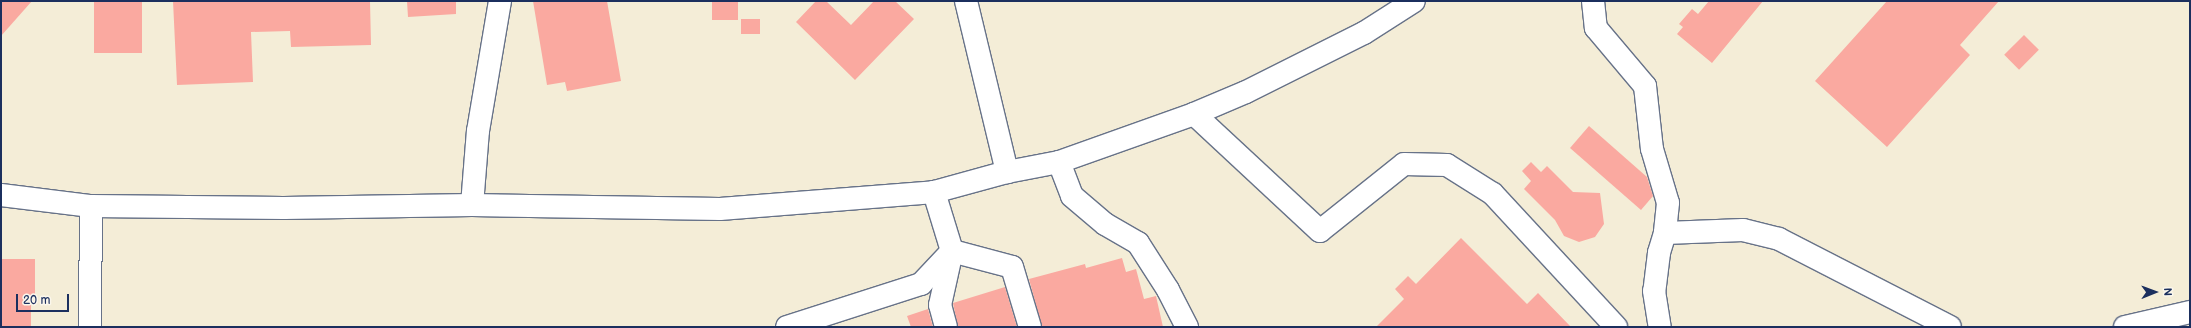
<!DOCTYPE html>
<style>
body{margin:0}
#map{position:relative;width:2191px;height:328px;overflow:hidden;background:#f4edd7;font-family:"Balsamiq Sans",sans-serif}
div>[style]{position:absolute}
.building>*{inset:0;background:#faa9a0;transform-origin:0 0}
.roads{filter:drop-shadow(1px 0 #677288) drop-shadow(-1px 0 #677288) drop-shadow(0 1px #677288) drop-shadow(0 -1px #677288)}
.minor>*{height:22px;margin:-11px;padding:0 11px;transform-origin:11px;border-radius:11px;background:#fff}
.major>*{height:22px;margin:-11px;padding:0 11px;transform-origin:11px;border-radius:11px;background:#fff}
span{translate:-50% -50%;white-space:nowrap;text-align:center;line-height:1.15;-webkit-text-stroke:3.5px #fbf7ec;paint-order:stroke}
.frame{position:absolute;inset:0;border:2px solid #1b2f5e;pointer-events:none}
.north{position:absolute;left:2135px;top:272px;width:40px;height:40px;-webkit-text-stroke:3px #fbf7ec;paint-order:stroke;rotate:89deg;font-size:11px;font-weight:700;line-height:16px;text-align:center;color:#1b2f5e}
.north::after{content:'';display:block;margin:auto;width:14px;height:18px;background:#1b2f5e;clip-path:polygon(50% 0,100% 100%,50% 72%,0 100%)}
.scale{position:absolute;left:16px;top:294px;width:53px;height:18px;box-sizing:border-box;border:2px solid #1b2f5e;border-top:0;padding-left:5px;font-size:12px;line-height:14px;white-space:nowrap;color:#1b2f5e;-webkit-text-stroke:3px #fbf7ec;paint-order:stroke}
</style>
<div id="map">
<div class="building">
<i style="clip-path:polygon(1px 1px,32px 1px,1px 36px)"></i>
<i style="left:94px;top:1px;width:48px;height:52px"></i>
<i style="clip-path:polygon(173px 1px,370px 1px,371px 45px,291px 47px,290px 31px,251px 32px,253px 82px,177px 85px)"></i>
<i style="clip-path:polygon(407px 1px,456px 1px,456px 14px,408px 17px)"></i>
<i style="clip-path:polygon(533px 1px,607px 1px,621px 81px,567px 91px,565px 82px,547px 85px)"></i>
<i style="left:712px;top:1px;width:26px;height:19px"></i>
<i style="clip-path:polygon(816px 1px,826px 1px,851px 25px,874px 1px,895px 1px,914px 19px,855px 80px,796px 22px)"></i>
<i style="clip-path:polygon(1709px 1px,1763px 1px,1712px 63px,1677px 34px,1683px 27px,1679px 24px,1692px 9px,1698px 14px)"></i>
<i style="clip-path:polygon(1887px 1px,1999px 1px,1960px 45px,1970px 55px,1887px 147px,1815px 81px)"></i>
<i style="left:760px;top:19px;width:15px;height:19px;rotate:90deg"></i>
<i style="left:2024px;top:35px;width:21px;height:28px;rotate:45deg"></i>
<i style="clip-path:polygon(1589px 126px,1647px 177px,1653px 196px,1641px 210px,1570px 148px)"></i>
<i style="clip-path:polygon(1531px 162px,1541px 172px,1547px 166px,1573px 192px,1600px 193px,1604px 224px,1595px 237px,1579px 242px,1564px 236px,1555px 220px,1524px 189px,1531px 181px,1522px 171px)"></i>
<i style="clip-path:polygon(1461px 238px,1527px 304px,1538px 293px,1571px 327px,1376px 327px,1404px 299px,1395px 289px,1408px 276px,1416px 284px)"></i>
<i style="clip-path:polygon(1122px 258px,1126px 272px,1136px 269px,1144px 299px,1156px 296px,1163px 327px,1042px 327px,1029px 279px,1085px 264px,1086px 268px)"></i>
<i style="clip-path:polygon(1px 259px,35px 259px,35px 297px,31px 297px,31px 327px,1px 327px)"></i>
<i style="clip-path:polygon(1005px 287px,1017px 327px,958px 327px,953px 303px)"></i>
<i style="clip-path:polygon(928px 309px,933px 327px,911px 327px,907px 316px)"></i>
</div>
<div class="roads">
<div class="minor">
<i style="left:966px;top:1px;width:176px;rotate:76.5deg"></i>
<i style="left:1593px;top:1px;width:27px;rotate:84deg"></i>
<i style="left:1596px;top:28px;width:76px;rotate:49.8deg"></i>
<i style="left:1645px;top:86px;width:63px;rotate:83.7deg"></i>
<i style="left:1652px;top:149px;width:56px;rotate:73.5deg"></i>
<i style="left:1668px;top:203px;width:30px;rotate:96deg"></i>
<i style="left:1665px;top:233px;width:21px;rotate:107deg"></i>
<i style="left:1659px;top:253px;width:38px;rotate:97deg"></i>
<i style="left:1654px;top:291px;width:36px;rotate:81deg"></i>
<i style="left:1194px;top:114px;width:172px;rotate:42.9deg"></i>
<i style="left:1320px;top:231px;width:107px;rotate:-38.6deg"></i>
<i style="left:1404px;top:164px;width:43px;rotate:1.3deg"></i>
<i style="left:1447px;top:165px;width:54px;rotate:32.2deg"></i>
<i style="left:1493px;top:194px;width:181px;rotate:47.2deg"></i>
<i style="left:1059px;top:162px;width:36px;rotate:69deg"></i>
<i style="left:1072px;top:196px;width:43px;rotate:40.3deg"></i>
<i style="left:1105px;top:224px;width:38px;rotate:30deg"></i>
<i style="left:1138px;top:243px;width:56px;rotate:57.4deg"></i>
<i style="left:1168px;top:290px;width:42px;rotate:62.8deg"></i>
<i style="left:472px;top:205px;width:74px;rotate:-85.4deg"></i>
<i style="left:478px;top:131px;width:132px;rotate:-80.4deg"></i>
<i style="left:91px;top:206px;width:193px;rotate:0.6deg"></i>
<i style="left:284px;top:208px;width:188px;rotate:-0.9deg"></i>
<i style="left:472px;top:205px;width:248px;rotate:0.9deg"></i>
<i style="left:720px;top:209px;width:215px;rotate:-4.5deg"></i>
<i style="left:934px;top:192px;width:76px;rotate:-15.3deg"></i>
<i style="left:1007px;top:172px;width:53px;rotate:-10.9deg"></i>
<i style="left:1059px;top:162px;width:143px;rotate:-19.6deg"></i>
<i style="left:1194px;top:114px;width:56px;rotate:-22.9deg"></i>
<i style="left:1246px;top:92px;width:132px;rotate:-26.6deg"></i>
<i style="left:1364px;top:33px;width:59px;rotate:-32.6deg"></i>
<i style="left:1665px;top:233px;width:78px;rotate:-2.2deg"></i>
<i style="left:1743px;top:230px;width:37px;rotate:14deg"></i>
<i style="left:1779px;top:239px;width:192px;rotate:27.2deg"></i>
<i style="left:787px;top:327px;width:141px;rotate:-17.8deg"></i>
<i style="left:921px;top:284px;width:45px;rotate:-46.8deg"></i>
<i style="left:952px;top:251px;width:62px;rotate:-107deg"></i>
<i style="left:946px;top:327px;width:23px;rotate:-105deg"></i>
<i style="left:940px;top:305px;width:55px;rotate:-77.5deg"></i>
<i style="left:952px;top:251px;width:62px;rotate:14.9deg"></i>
<i style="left:1012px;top:267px;width:63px;rotate:73.3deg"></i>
<i style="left:2125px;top:327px;width:67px;rotate:-13deg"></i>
</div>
<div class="major">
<i style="left:1px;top:195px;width:91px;rotate:7deg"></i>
<i style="left:91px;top:206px;width:121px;rotate:90.5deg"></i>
</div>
</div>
<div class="frame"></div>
<div class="north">N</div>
<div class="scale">20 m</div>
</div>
